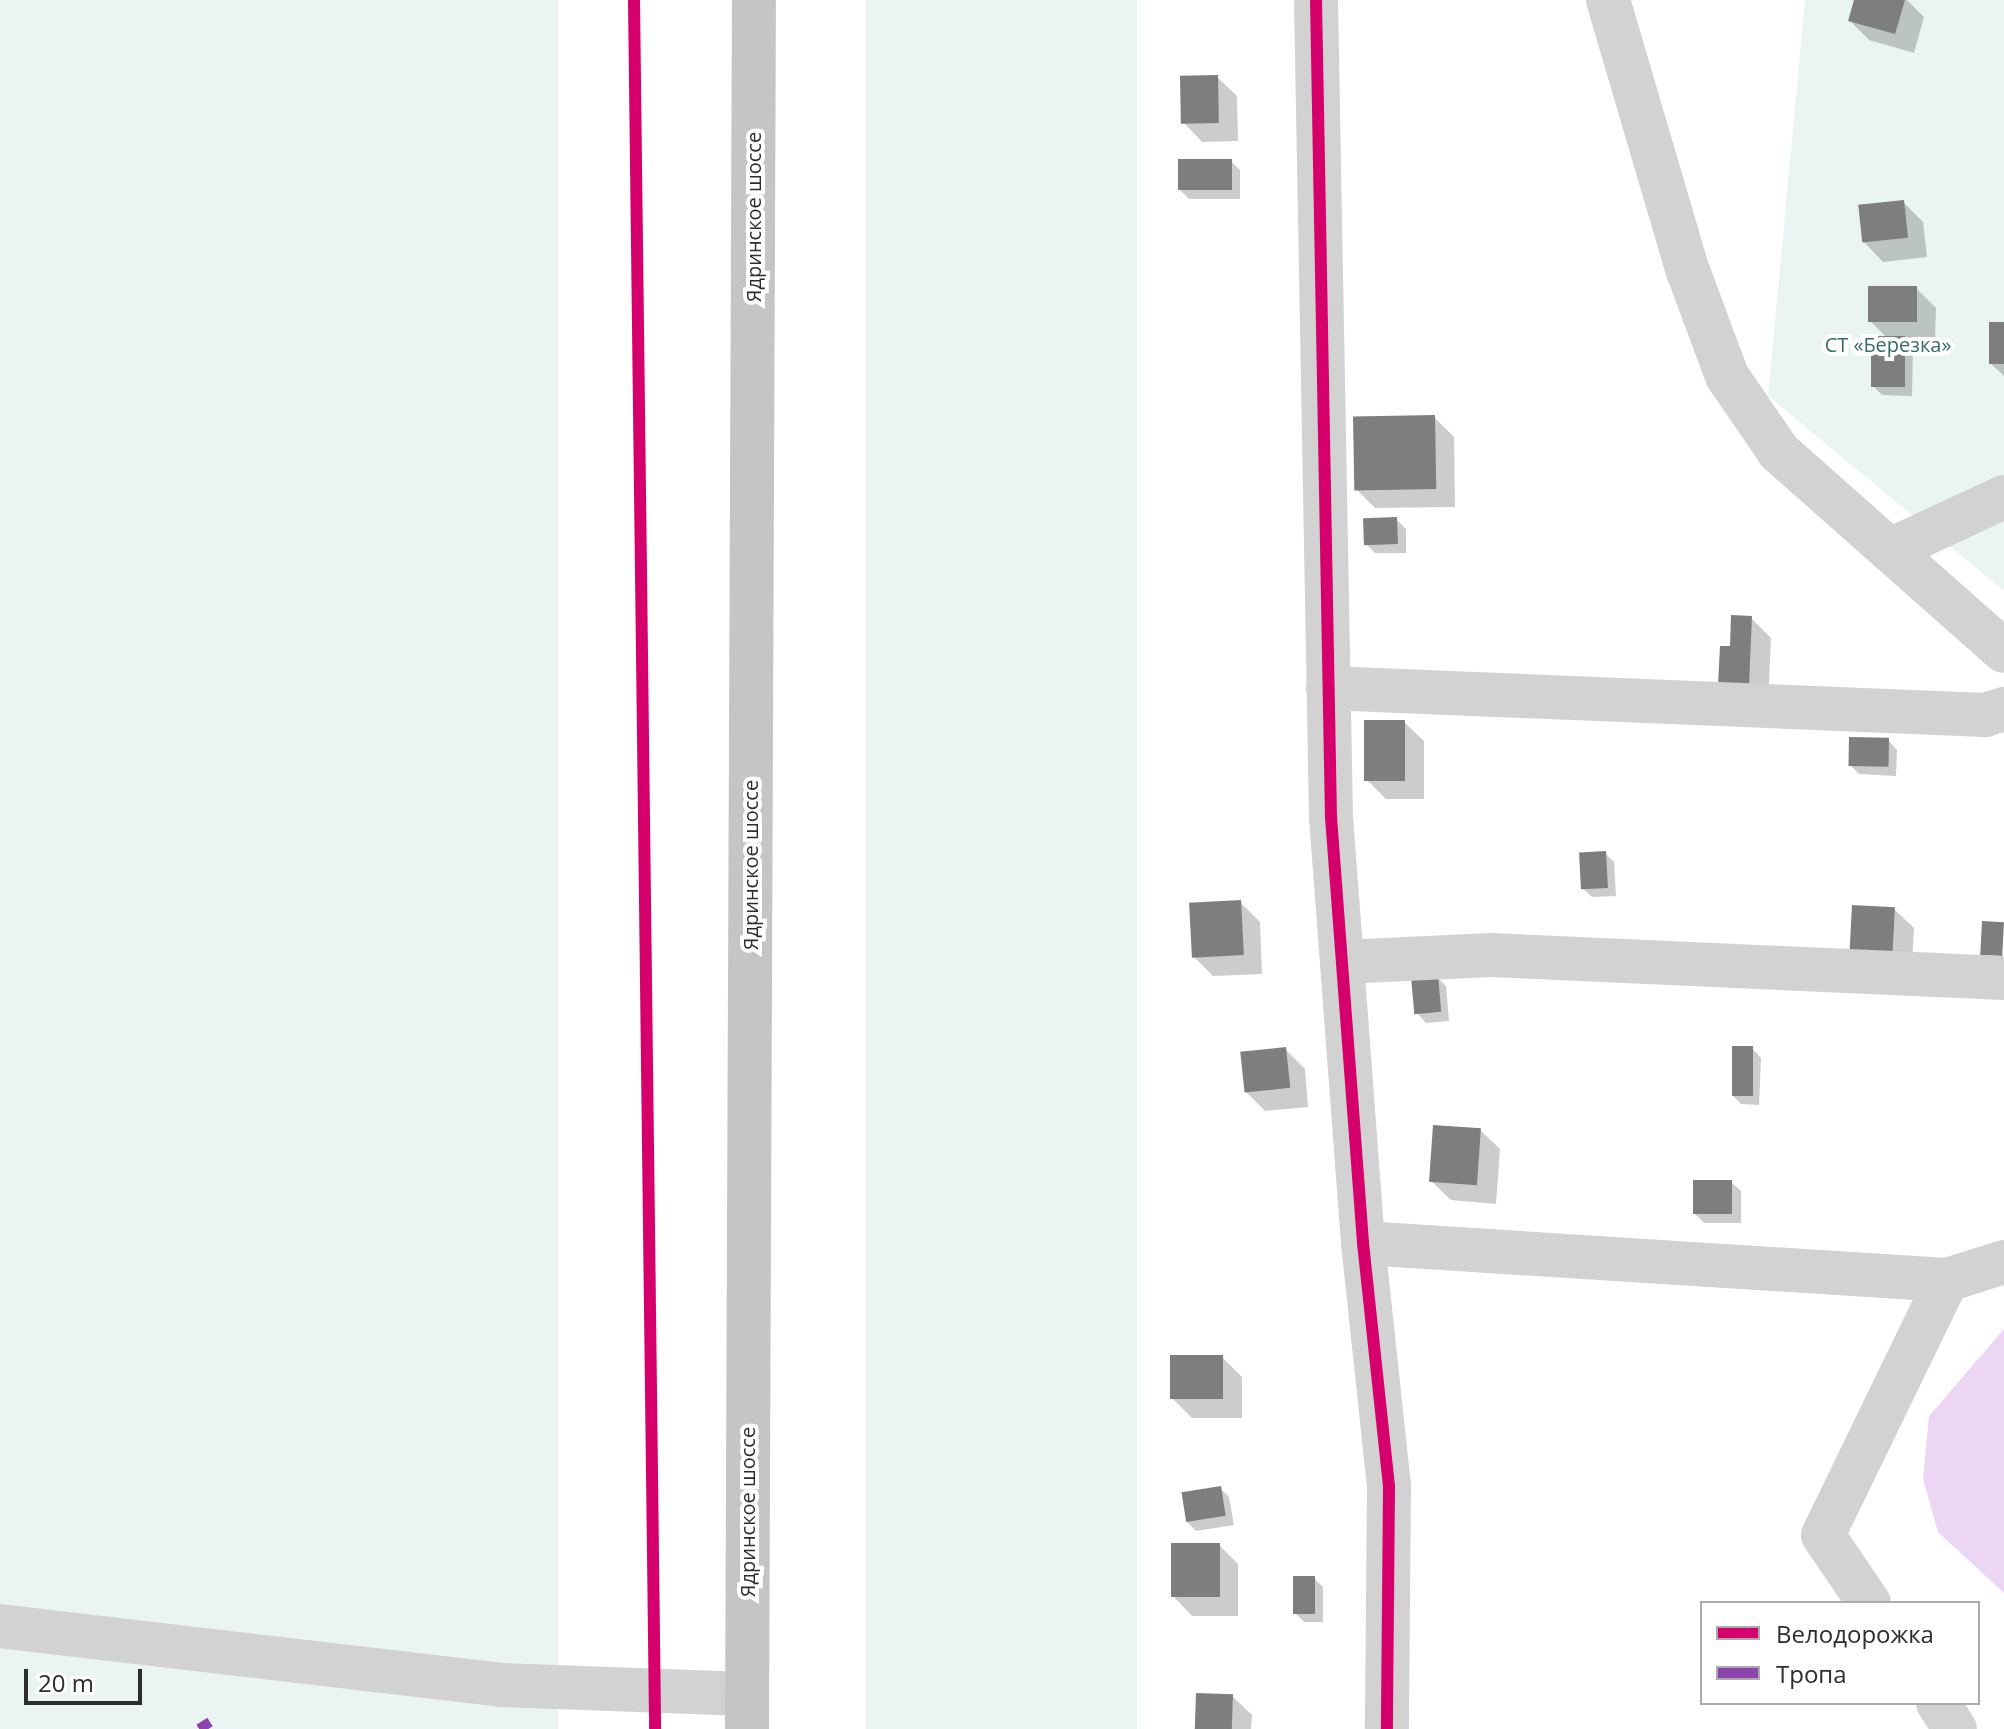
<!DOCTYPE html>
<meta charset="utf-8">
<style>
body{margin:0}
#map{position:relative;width:2004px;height:1729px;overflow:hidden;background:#fff;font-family:"Open Sans",sans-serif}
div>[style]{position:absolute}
.green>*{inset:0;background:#eaf5f3;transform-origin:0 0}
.water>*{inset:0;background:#ecd6f3}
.shadow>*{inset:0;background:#0003}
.building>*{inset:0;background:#7e7e7e;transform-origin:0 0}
.minor>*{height:44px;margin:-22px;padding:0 22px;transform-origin:22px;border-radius:22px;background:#d2d2d2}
.major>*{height:44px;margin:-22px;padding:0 22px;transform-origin:22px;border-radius:22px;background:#c5c5c5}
.quiet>*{height:10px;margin-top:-5px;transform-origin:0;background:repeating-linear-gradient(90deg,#8e44ad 0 20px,transparent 0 30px)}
.cycleway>*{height:12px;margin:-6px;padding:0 6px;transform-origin:6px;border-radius:6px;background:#d6006c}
span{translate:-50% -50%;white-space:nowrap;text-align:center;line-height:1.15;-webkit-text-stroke:8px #fff;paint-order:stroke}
.street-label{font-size:20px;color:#2d2d2d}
.park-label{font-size:20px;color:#376d67}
.legend{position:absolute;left:1700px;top:1601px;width:280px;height:104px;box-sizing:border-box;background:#fff;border:2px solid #ababab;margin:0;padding:10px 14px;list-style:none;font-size:24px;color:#2d2d2d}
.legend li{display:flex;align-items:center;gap:16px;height:40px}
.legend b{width:40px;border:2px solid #ababab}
.scale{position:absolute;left:24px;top:1669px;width:118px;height:36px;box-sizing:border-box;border:4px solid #2d2d2d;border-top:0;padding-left:10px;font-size:24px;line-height:28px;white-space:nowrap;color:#2d2d2d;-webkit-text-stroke:6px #fff;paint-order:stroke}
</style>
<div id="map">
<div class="green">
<i style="left:0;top:0;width:558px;height:1729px"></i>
<i style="left:866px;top:0;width:271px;height:1729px"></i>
<i style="clip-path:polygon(1805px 0,2004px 0,2004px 591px,1768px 396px)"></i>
</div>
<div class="water">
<i style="clip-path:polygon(2004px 1329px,2004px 1593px,1938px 1532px,1923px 1479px,1929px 1416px)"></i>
</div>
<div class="shadow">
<i style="clip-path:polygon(1856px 0,1907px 0,1924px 17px,1914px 53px,1869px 40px,1850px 21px)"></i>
<i style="clip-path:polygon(1217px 77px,1237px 96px,1238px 141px,1202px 142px,1183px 122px)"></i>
<i style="clip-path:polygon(1231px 161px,1240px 170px,1240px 199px,1189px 199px,1180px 190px)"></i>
<i style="clip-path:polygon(1904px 203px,1923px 222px,1927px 257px,1883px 262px,1864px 242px)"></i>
<i style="clip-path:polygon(1916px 288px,1936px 308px,1935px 341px,1906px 341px,1913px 348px,1912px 396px,1882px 395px,1873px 386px,1887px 338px,1870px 321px)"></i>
<i style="clip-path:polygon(2004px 324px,2004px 376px,1990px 363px)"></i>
<i style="clip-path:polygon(1434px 417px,1454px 437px,1455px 507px,1375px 508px,1356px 489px)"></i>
<i style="clip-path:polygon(1396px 519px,1406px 529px,1406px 553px,1375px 553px,1366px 544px)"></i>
<i style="clip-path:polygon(1751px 618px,1771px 638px,1768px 705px,1740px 703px,1732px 648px)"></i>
<i style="clip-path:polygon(1404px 722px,1424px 741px,1424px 799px,1386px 799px,1367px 780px)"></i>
<i style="clip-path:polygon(1888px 740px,1897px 750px,1896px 776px,1859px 774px,1850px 765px)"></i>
<i style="clip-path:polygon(1605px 853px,1614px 862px,1616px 896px,1592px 897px,1582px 888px)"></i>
<i style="clip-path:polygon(1240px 902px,1260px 922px,1262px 974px,1213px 976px,1193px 956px)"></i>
<i style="clip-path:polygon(1894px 909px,1914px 928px,1911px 980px,1871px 978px)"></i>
<i style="clip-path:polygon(1437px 977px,1446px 986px,1449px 1021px,1426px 1023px,1417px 1013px)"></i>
<i style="clip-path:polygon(1752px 1048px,1761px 1058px,1759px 1105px,1741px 1104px,1732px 1095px)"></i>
<i style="clip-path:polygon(1285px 1049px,1305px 1069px,1308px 1107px,1265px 1111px,1246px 1092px)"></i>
<i style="clip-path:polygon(1480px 1130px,1500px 1149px,1496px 1204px,1451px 1200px,1431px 1181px)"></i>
<i style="clip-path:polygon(1731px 1182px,1741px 1191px,1741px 1223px,1704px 1223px,1695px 1214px)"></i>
<i style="clip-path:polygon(1222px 1357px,1242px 1377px,1242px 1418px,1192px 1418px,1172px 1398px)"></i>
<i style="clip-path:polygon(1220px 1488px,1229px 1497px,1234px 1525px,1196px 1531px,1187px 1522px)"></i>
<i style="clip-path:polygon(1219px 1545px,1238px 1564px,1238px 1616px,1192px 1616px,1173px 1596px)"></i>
<i style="clip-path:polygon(1314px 1578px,1323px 1587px,1323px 1622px,1304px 1622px,1295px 1613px)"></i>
<i style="clip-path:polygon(1232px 1696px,1252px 1715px,1251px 1729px,1197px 1729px)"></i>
</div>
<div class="building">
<i style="clip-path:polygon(1854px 0,1905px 0,1895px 34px,1848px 21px)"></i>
<i style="left:1218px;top:75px;width:48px;height:38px;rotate:89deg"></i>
<i style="left:1232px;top:159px;width:31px;height:54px;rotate:90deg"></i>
<i style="left:1904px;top:200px;width:38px;height:46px;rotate:84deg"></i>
<i style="left:1868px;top:286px;width:49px;height:36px"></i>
<i style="left:1989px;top:322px;width:15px;height:42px"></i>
<i style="left:1871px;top:336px;width:34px;height:51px"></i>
<i style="left:1435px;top:415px;width:74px;height:82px;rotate:89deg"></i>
<i style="left:1397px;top:517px;width:27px;height:34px;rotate:88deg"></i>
<i style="clip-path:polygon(1731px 615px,1752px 616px,1749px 686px,1718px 685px,1720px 646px,1730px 646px)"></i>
<i style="left:1364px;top:720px;width:41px;height:61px"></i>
<i style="left:1849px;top:737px;width:40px;height:29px;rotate:1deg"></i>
<i style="left:1606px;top:851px;width:37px;height:27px;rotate:87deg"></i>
<i style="left:1241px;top:900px;width:55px;height:52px;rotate:87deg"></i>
<i style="left:1852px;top:905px;width:43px;height:54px;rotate:3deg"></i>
<i style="left:1982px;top:921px;width:22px;height:34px;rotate:3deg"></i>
<i style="left:1438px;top:975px;width:37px;height:27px;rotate:85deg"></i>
<i style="left:1732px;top:1046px;width:21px;height:50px"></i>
<i style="left:1286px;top:1047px;width:41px;height:46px;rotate:84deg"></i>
<i style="left:1433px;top:1125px;width:48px;height:57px;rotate:4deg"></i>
<i style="left:1693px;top:1180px;width:39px;height:34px"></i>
<i style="left:1170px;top:1355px;width:53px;height:44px"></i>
<i style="left:1221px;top:1486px;width:30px;height:40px;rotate:81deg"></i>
<i style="left:1171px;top:1543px;width:49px;height:54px"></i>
<i style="left:1293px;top:1576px;width:22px;height:38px"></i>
<i style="left:1196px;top:1693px;width:37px;height:36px;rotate:2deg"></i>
</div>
<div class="minor">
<i style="left:1316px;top:0;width:817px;rotate:88.95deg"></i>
<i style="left:1331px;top:817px;width:427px;rotate:85.7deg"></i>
<i style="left:1363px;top:1243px;width:244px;rotate:83.9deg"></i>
<i style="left:1389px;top:1486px;width:243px;rotate:90.5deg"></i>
<i style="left:1608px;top:0;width:283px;rotate:73.6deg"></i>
<i style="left:1688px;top:271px;width:112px;rotate:69.6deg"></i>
<i style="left:1727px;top:376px;width:92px;rotate:55.6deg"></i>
<i style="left:1779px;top:452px;width:300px;rotate:41.5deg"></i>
<i style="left:1890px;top:550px;width:126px;rotate:-24.9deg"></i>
<i style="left:1328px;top:688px;width:658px;rotate:2.35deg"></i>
<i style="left:1985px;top:715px;width:20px;rotate:-18deg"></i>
<i style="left:1343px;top:962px;width:148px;rotate:-2.7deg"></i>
<i style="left:1491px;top:955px;width:514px;rotate:2.57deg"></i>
<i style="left:1363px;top:1243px;width:585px;rotate:3.63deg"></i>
<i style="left:1947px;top:1280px;width:60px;rotate:-17.5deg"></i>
<i style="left:1869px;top:1603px;width:82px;rotate:-124.1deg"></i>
<i style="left:1823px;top:1535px;width:284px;rotate:-64.1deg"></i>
<i style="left:0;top:1626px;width:505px;rotate:6.7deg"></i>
<i style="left:502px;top:1685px;width:244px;rotate:2.1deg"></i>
<i style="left:1938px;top:1703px;width:31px;rotate:57deg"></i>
</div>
<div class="major">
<i style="left:747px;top:1729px;width:1729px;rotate:-89.77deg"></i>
</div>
<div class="quiet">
<i style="left:199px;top:1729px;width:13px;rotate:-32deg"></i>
</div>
<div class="cycleway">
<i style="left:634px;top:0;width:1729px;rotate:89.3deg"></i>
<i style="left:1316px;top:0;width:817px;rotate:88.95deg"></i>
<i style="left:1331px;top:817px;width:427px;rotate:85.7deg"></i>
<i style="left:1363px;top:1243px;width:244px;rotate:83.9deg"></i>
<i style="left:1389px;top:1486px;width:243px;rotate:90.5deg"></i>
</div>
<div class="street-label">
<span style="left:753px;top:217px;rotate:-90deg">Ядринское шоссе</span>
<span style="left:750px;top:865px;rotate:-90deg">Ядринское шоссе</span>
<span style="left:747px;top:1512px;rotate:-90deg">Ядринское шоссе</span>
</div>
<div class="park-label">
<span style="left:1888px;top:344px">СТ «Березка»</span>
</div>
<ul class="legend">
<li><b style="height:10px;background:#d6006c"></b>Велодорожка</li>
<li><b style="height:10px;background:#8e44ad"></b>Тропа</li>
</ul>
<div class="scale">20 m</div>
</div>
